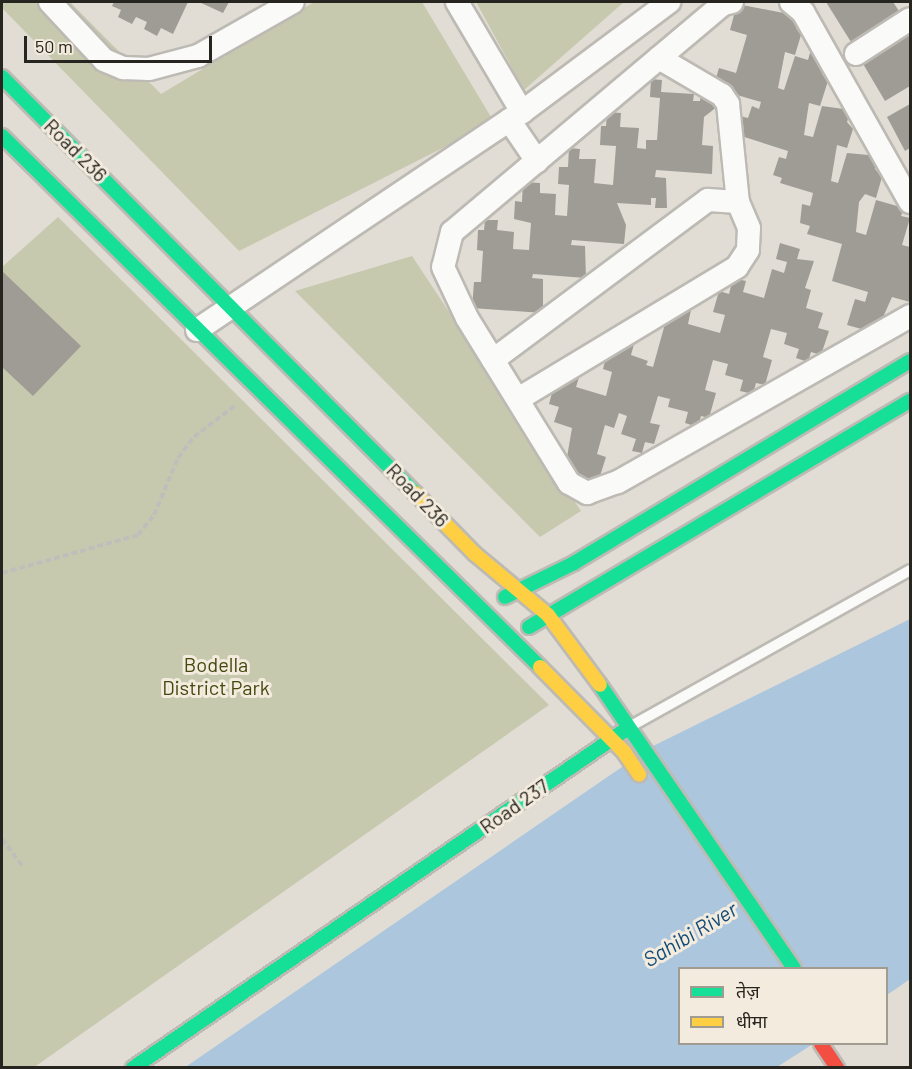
<!DOCTYPE html>
<meta charset="utf-8">
<style>
body{margin:0}
#map{position:relative;width:912px;height:1069px;overflow:hidden;background:#e1ddd5;font-family:Barlow,"Noto Sans Devanagari",sans-serif}
div>[style]{position:absolute}
.green>*{inset:0;background:#c7c9ae}
.water>*{inset:0;background:#acc6dd}
.building>*{inset:0;background:#9f9c96}
.path>*{height:4px;margin-top:-2px;transform-origin:0;background:repeating-linear-gradient(90deg,#c0bebb 0 6px,transparent 0 9px)}
.roads{filter:drop-shadow(2px 0 #bdbab4) drop-shadow(-2px 0 #bdbab4) drop-shadow(0 2px #bdbab4) drop-shadow(0 -2px #bdbab4)}
.lane>*{height:10px;margin:-5px;padding:0 5px;transform-origin:5px;border-radius:5px;background:#fafaf9}
.street>*{height:22px;margin:-11px;padding:0 11px;transform-origin:11px;border-radius:11px;background:#fafaf9}
.fast>*{height:14px;margin:-7px;padding:0 7px;transform-origin:7px;border-radius:7px;background:#16e098}
.slow>*{height:14px;margin:-7px;padding:0 7px;transform-origin:7px;border-radius:7px;background:#ffcf43}
.jam>*{height:14px;margin:-7px;padding:0 7px;transform-origin:7px;border-radius:7px;background:#f24e42}
span{translate:-50% -50%;white-space:nowrap;text-align:center;line-height:1.15;-webkit-text-stroke:6px #f3ebdd;paint-order:stroke}
.street-label{font-size:20px;color:#27251f}
.park-label{font-size:20px;color:#42480e}
.water-label{font-size:21px;color:#114b7a;font-style:italic}
.frame{position:absolute;inset:0;border:3px solid #27251f;pointer-events:none}
.legend{position:absolute;left:678px;top:967px;width:210px;height:78px;box-sizing:border-box;background:#f3ebdd;border:2px solid #a19c91;margin:0;padding:8px 10px;list-style:none;font-size:18px;color:#27251f}
.legend li{display:flex;align-items:center;gap:12px;height:30px}
.legend b{width:30px;border:2px solid #a19c91}
.scale{position:absolute;left:24px;top:36px;width:188px;height:27px;box-sizing:border-box;border:3px solid #27251f;border-top:0;padding-left:8px;font-size:18px;line-height:21px;white-space:nowrap;color:#27251f;-webkit-text-stroke:4px #f3ebdd;paint-order:stroke}
</style>
<div id="map">
<div class="green">
<i style="clip-path:polygon(2px 2px,70px 2px,161px 94px,314px 2px,422px 2px,494px 122px,239px 251px,2px 8px)"></i>
<i style="clip-path:polygon(476px 2px,624px 2px,524px 90px)"></i>
<i style="clip-path:polygon(58px 217px,549px 705px,33px 1068px,2px 1067px,2px 267px)"></i>
<i style="clip-path:polygon(412px 256px,581px 511px,540px 537px,295px 291px)"></i>
</div>
<div class="water">
<i style="clip-path:polygon(910px 619px,910px 979px,887px 995px,886px 968px,680px 968px,680px 1044px,813px 1044px,777px 1067px,184px 1068px,651px 747px)"></i>
</div>
<div class="building">
<i style="clip-path:polygon(114px 2px,188px 2px,173px 34px,161px 28px,157px 36px,144px 29px,147px 22px,136px 17px,132px 24px,118px 17px,121px 10px,112px 6px)"></i>
<i style="clip-path:polygon(199px 2px,229px 2px,223px 13px)"></i>
<i style="clip-path:polygon(826px 2px,893px 2px,905px 20px,856px 50px)"></i>
<i style="clip-path:polygon(737px 4px,799px 16px,796px 28px,801px 35px,795px 55px,785px 52px,778px 88px,784px 90px,795px 56px,808px 60px,810px 53px,826px 58px,822px 74px,828px 81px,820px 106px,809px 103px,804px 135px,813px 137px,822px 106px,851px 110px,847px 122px,853px 129px,847px 148px,837px 145px,831px 181px,838px 183px,847px 153px,879px 156px,875px 169px,882px 177px,876px 198px,865px 194px,859px 202px,856px 232px,866px 235px,876px 200px,904px 208px,901px 216px,910px 218px,902px 245px,910px 247px,910px 302px,892px 297px,876px 333px,847px 325px,855px 299px,865px 302px,868px 292px,832px 281px,842px 244px,807px 234px,810px 226px,800px 223px,802px 204px,810px 206px,813px 193px,780px 183px,782px 178px,773px 175px,779px 157px,786px 159px,788px 151px,735px 134px,740px 116px,748px 118px,752px 106px,759px 109px,761px 102px,713px 88px,719px 68px,736px 73px,747px 35px,730px 30px)"></i>
<i style="clip-path:polygon(910px 27px,910px 86px,885px 101px,859px 57px)"></i>
<i style="clip-path:polygon(651px 79px,662px 80px,661px 92px,694px 94px,693px 101px,700px 101px,701px 93px,718px 106px,704px 117px,702px 145px,713px 146px,712px 174px,656px 170px,655px 177px,666px 178px,667px 208px,655px 208px,656px 198px,651px 198px,651px 205px,617px 203px,626px 225px,624px 244px,572px 240px,571px 245px,585px 246px,586px 278px,533px 274px,532px 278px,543px 279px,543px 313px,472px 308px,474px 282px,481px 282px,483px 251px,477px 250px,478px 230px,484px 230px,485px 220px,498px 220px,497px 230px,514px 232px,513px 249px,529px 250px,531px 223px,514px 219px,515px 201px,522px 202px,523px 182px,540px 183px,540px 193px,556px 194px,555px 215px,567px 216px,569px 185px,558px 184px,559px 167px,568px 167px,569px 148px,580px 149px,579px 159px,596px 159px,594px 183px,613px 185px,616px 146px,600px 145px,601px 126px,606px 126px,607px 112px,621px 113px,620px 127px,639px 128px,637px 148px,646px 149px,646px 140px,657px 140px,660px 98px,650px 97px)"></i>
<i style="clip-path:polygon(910px 104px,910px 148px,905px 151px,887px 117px)"></i>
<i style="clip-path:polygon(780px 243px,800px 249px,797px 259px,814px 261px,805px 288px,811px 290px,806px 308px,823px 313px,818px 328px,829px 331px,821px 355px,811px 352px,808px 362px,796px 358px,799px 349px,784px 344px,787px 333px,771px 329px,763px 357px,772px 360px,765px 385px,756px 383px,753px 394px,740px 391px,743px 380px,725px 375px,728px 364px,713px 360px,705px 390px,716px 393px,709px 418px,701px 416px,698px 427px,685px 423px,688px 412px,668px 407px,670px 399px,658px 396px,650px 423px,660px 425px,654px 444px,645px 442px,642px 453px,632px 451px,636px 439px,621px 434px,627px 416px,619px 413px,614px 428px,605px 425px,597px 454px,606px 457px,599px 479px,591px 477px,588px 486px,575px 482px,578px 473px,565px 469px,572px 428px,554px 422px,559px 407px,549px 404px,556px 378px,580px 374px,576px 387px,606px 396px,612px 372px,603px 369px,607px 353px,615px 356px,620px 339px,634px 344px,631px 355px,648px 361px,646px 365px,653px 367px,668px 313px,676px 305px,691px 310px,688px 324px,720px 333px,725px 315px,713px 312px,719px 291px,729px 294px,733px 278px,746px 281px,743px 292px,764px 298px,772px 269px,784px 273px,787px 262px,776px 259px)"></i>
<i style="clip-path:polygon(2px 271px,81px 346px,33px 396px,2px 367px)"></i>
</div>
<div class="path">
<i style="left:2px;top:573px;width:141px;rotate:-15.6deg"></i>
<i style="left:138px;top:535px;width:26px;rotate:-51deg"></i>
<i style="left:154px;top:515px;width:62px;rotate:-67.2deg"></i>
<i style="left:178px;top:458px;width:26px;rotate:-53deg"></i>
<i style="left:194px;top:437px;width:54px;rotate:-37.5deg"></i>
<i style="left:2px;top:839px;width:34px;rotate:53deg"></i>
</div>
<div class="roads">
<div class="lane">
<i style="left:633px;top:725px;width:317px;rotate:-29.2deg"></i>
</div>
<div class="street">
<i style="left:50px;top:2px;width:79px;rotate:47deg"></i>
<i style="left:104px;top:60px;width:21px;rotate:23deg"></i>
<i style="left:123px;top:68px;width:26px;rotate:2deg"></i>
<i style="left:149px;top:69px;width:51px;rotate:-14.9deg"></i>
<i style="left:198px;top:56px;width:109px;rotate:-29.6deg"></i>
<i style="left:457px;top:2px;width:128px;rotate:59.4deg"></i>
<i style="left:732px;top:2px;width:9px;rotate:167deg"></i>
<i style="left:723px;top:4px;width:354px;rotate:139.9deg"></i>
<i style="left:452px;top:232px;width:36px;rotate:104deg"></i>
<i style="left:443px;top:267px;width:56px;rotate:64.8deg"></i>
<i style="left:467px;top:318px;width:194px;rotate:58.3deg"></i>
<i style="left:569px;top:483px;width:21px;rotate:29deg"></i>
<i style="left:587px;top:493px;width:33px;rotate:-20deg"></i>
<i style="left:618px;top:482px;width:336px;rotate:-29.6deg"></i>
<i style="left:791px;top:2px;width:16px;rotate:40deg"></i>
<i style="left:803px;top:12px;width:218px;rotate:60.6deg"></i>
<i style="left:856px;top:54px;width:64px;rotate:-32.9deg"></i>
<i style="left:659px;top:58px;width:73px;rotate:30.4deg"></i>
<i style="left:722px;top:95px;width:11px;rotate:56deg"></i>
<i style="left:728px;top:104px;width:99px;rotate:84.2deg"></i>
<i style="left:509px;top:120px;width:50px;rotate:55.7deg"></i>
<i style="left:197px;top:330px;width:391px;rotate:-33.9deg"></i>
<i style="left:522px;top:112px;width:184px;rotate:-36.8deg"></i>
<i style="left:493px;top:360px;width:268px;rotate:-36.7deg"></i>
<i style="left:708px;top:200px;width:30px;rotate:4deg"></i>
<i style="left:738px;top:202px;width:28px;rotate:67deg"></i>
<i style="left:749px;top:228px;width:22px;rotate:93deg"></i>
<i style="left:748px;top:250px;width:20px;rotate:123deg"></i>
<i style="left:737px;top:267px;width:256px;rotate:148.9deg"></i>
</div>
<div class="fast">
<i style="left:2px;top:77px;width:586px;rotate:45.21deg"></i>
<i style="left:2px;top:136px;width:756px;rotate:44.62deg"></i>
<i style="left:505px;top:597px;width:77px;rotate:-26.2deg"></i>
<i style="left:574px;top:563px;width:392px;rotate:-31deg"></i>
<i style="left:529px;top:627px;width:443px;rotate:-30.7deg"></i>
<i style="left:600px;top:685px;width:343px;rotate:55.6deg"></i>
<i style="left:133px;top:1068px;width:601px;rotate:-34.48deg"></i>
</div>
<div class="slow">
<i style="left:415px;top:493px;width:86px;rotate:45.5deg"></i>
<i style="left:475px;top:554px;width:95px;rotate:39.9deg"></i>
<i style="left:548px;top:615px;width:87px;rotate:53.4deg"></i>
<i style="left:540px;top:667px;width:120px;rotate:45.3deg"></i>
<i style="left:624px;top:752px;width:27px;rotate:56deg"></i>
</div>
<div class="jam">
<i style="left:821px;top:1044px;width:29px;rotate:56deg"></i>
</div>
</div>
<div class="street-label">
<span style="left:76px;top:150px;rotate:45deg">Road 236</span>
<span style="left:418px;top:495px;rotate:46deg">Road 236</span>
<span style="left:514px;top:806px;rotate:-35deg">Road 237</span>
</div>
<div class="park-label">
<span style="left:216px;top:676px">Bodella<br>District Park</span>
</div>
<div class="water-label">
<span style="left:690px;top:934px;rotate:-31deg">Sahibi River</span>
</div>
<div class="frame"></div>
<ul class="legend">
<li><b style="height:8px;background:#16e098"></b>तेज़</li>
<li><b style="height:8px;background:#ffcf43"></b>धीमा</li>
</ul>
<div class="scale">50 m</div>
</div>
